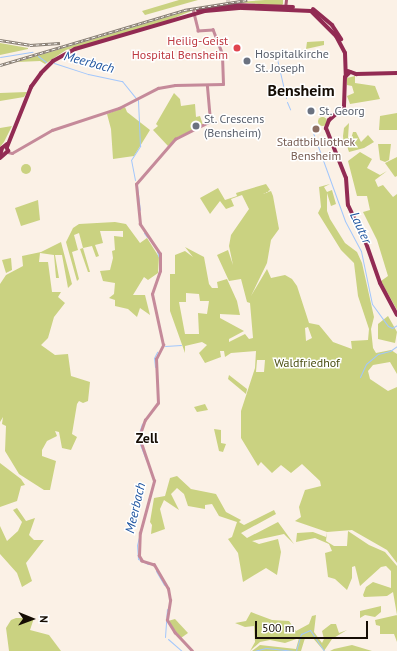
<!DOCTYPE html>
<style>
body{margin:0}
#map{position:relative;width:397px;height:651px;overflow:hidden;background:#fbf1e6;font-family:"PT Sans",sans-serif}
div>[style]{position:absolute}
.green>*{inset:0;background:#cad281}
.round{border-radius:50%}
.stream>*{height:1px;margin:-0.5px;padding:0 0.5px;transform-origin:0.5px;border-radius:0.5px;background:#a2c7fc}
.primary-tunnel>*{height:4px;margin-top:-2px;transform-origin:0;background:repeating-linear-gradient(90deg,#d8cfc4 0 4px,transparent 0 6px)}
.tertiary>*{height:2.5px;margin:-1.25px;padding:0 1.25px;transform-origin:1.25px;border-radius:1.25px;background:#c58a9a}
.secondary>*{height:3px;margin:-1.5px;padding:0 1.5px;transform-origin:1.5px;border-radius:1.5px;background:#a95570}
.primary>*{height:4px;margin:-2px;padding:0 2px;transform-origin:2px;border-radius:2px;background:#922b53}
.rail>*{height:2.5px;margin-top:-1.25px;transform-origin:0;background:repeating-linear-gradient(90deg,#fff 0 3px,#857c72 0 6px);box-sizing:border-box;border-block:1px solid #857c72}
.dots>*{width:11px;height:11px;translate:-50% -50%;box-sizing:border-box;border:2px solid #fff;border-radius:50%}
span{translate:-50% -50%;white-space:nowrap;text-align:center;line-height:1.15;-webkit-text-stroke:3px #fff;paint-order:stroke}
.health-label{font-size:12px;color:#be3a42}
.right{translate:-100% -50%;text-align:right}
.worship-label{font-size:12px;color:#5b616d}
.left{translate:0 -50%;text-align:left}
.education-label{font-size:12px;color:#785e54}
.park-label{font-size:12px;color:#4c5013}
.water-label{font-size:13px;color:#1b529e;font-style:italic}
.quarter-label{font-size:14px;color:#150d04;font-weight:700}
.district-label{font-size:16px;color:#150d04;font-weight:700}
.north{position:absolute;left:12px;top:599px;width:40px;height:40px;-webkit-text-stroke:3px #fff;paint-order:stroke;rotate:91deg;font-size:11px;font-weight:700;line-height:16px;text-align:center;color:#150d04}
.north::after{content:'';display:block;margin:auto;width:14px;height:18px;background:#150d04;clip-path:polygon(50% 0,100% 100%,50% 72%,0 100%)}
.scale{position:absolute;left:255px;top:621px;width:113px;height:18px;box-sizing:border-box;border:2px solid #150d04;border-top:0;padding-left:5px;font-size:12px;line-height:14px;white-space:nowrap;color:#150d04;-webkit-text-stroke:3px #fff;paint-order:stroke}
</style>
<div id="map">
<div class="green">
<i style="clip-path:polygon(179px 0,198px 0,145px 15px,142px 11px)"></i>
<i style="clip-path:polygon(265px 0,283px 0,283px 4px,281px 6px,238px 2px)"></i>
<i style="clip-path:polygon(201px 7px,162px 23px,66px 50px,45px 64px,40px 61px,17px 62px)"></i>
<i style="clip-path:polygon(324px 41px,324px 45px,306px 49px,307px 42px)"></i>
<i style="clip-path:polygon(0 43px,28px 48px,28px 49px,0 55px)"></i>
<i style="clip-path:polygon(355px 76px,355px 83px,375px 86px,380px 99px,350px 104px,347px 96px,354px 93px,352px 86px,347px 85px,347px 78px)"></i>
<i style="clip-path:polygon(27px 92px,24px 97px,0 101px,0 93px)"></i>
<i style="clip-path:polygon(174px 93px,180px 99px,181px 106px,195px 104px,196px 117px,200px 116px,203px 125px,176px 138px,168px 146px,153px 130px,158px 126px,156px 124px)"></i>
<i style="clip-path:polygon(125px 107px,127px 112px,150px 130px,134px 156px,113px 159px,111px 129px,107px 114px)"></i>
<i style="clip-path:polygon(397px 113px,397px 130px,379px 130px,380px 116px)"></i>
<i class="round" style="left:317.5px;top:116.5px;width:9px;height:9px"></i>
<i style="clip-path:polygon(349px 123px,348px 138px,351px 139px,353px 132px,356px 132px,361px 142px,368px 135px,374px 142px,364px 148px,349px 152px,347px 146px,344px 146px,343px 136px,344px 128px)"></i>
<i style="clip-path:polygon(12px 126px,4px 142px,0 147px,0 128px)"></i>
<i style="clip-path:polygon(378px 144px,391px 144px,389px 160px,385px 162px,380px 160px)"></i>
<i style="clip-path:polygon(360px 152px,372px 159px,367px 168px,380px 175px,387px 171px,375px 180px,378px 187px,383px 185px,393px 197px,397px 194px,397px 310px,381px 281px,388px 276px,377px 240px,363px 212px,370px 210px,367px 196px,357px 196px,348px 161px)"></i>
<i style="clip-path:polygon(397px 157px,397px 176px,395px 177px,385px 163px)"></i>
<i class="round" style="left:21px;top:164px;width:10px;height:10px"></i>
<i style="clip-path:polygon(evenodd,266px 184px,270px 190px,263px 194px,271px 191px,273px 196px,279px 229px,271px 240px,267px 263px,251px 296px,267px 269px,271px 278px,285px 275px,292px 279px,297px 286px,309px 323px,319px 325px,333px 342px,352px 349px,351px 341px,368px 340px,369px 329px,358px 296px,354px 263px,341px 250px,318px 213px,321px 207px,319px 187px,330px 184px,324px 187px,327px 192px,332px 190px,336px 204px,331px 206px,327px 193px,327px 211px,330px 219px,345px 243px,357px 252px,362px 263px,374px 317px,371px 329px,373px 348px,376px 353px,391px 350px,397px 354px,397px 374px,390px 362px,373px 365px,368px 371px,370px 379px,388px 391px,397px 387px,397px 563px,387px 550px,352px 530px,327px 532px,295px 521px,301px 517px,299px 507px,305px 490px,321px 486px,320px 481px,302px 464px,291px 473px,281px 465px,272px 473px,261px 462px,258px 466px,241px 438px,241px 411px,255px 368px,256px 351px,231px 353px,225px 357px,224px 351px,220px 351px,221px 357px,205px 363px,199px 353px,207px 345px,202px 342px,185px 346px,185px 353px,170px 311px,170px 274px,175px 274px,175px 255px,185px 251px,193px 257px,185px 247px,204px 257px,209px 284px,212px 288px,218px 288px,217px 282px,227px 279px,237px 301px,240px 315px,220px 314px,220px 318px,244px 331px,229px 339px,229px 342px,245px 334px,249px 339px,253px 338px,250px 303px,247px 302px,241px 279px,229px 281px,217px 255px,228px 250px,233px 265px,229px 246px,231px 235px,249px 209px,242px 195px,231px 199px,234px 206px,226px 209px,220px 201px,210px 214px,200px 198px,218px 188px,225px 200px,237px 196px,236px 193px,266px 184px,186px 293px,199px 294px,200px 301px,209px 301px,207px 314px,198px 313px,199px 334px,185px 334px,179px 302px,186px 302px,186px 293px,266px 184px,308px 327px,312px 338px,306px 341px,305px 328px,308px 327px,266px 184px,257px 360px,265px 360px,264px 372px,256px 372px,257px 360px)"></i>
<i style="clip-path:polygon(38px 200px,40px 220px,21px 226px,15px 208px)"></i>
<i style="clip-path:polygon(115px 222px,126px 224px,140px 243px,147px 238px,159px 257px,158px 273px,148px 280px,144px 277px,133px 295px,145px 295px,150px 315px,140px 308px,137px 317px,128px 309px,115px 306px,115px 300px,109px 298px,114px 294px,115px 283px,103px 281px,100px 271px,110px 270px,113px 258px,112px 251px,115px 250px,114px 236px,123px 237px,123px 231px,100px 231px,103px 243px,95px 245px,99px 256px,96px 257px,92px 246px,83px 248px,79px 233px,74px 235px,78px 250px,72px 252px,79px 279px,77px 281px,66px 242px,73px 228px,79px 224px)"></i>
<i style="clip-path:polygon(61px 242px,72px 284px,68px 288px,62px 255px,55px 255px,59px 278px,56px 278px,54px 255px,40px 253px,39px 262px,48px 262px,52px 292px,61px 292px,58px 297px,65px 303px,54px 317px,48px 338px,41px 345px,55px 355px,68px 354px,71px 376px,90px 382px,88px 401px,83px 403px,79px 401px,77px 404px,72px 434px,77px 437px,71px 450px,62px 448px,59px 432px,55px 431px,57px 436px,47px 441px,42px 450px,42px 456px,56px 461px,50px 490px,44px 490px,19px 474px,5px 451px,6px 426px,2px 424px,3px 417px,0 422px,0 284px,6px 275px,23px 266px,22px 256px,41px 252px)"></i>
<i style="clip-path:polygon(83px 248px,90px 272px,88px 272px,80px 249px)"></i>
<i style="clip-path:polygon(11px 258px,12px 270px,6px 273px,2px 260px)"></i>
<i style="clip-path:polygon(388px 316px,397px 332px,395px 343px,378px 339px,378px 324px)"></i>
<i style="clip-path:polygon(229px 375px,247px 389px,246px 394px,228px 379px)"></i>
<i style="clip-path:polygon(205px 404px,208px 410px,197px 412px,194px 407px)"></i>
<i style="clip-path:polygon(214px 429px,221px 430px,221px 443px,226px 444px,223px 452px,219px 451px)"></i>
<i style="clip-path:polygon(0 463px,21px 479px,25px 485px,21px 486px,17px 501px,0 507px)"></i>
<i style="clip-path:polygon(177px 476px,191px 489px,216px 494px,226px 512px,241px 520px,239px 522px,244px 525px,274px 510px,276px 514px,241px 533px,247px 538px,278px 522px,294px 544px,284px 534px,252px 541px,259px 544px,278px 539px,281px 552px,277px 575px,266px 568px,243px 582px,238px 553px,228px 539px,232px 537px,237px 522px,219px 516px,212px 504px,205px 505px,205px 509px,188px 506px,184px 494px,177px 488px,171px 494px,179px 510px,164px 500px,160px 509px,165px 529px,151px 534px,152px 525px,150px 522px,154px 498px,165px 496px,170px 478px)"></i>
<i style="clip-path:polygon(17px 508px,26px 521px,35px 518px,29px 535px,34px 540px,44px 540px,26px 563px,32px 581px,22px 587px,17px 573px,0 554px,0 526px,7px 541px,18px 531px,22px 522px,13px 510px)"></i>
<i style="clip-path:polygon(348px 531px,369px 545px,385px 552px,397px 566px,397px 642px,394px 634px,380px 634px,380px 626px,376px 625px,375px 620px,397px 615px,393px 592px,387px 596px,364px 597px,363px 595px,366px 587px,373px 582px,391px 588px,391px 571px,386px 566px,381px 567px,360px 586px,355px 566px,352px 567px,352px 578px,347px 590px,335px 579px,328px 577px,325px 553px,332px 551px,329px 544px,315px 538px,296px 542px,297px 533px,313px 532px,326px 537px,327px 532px,326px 541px,334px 546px,347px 546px)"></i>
<i style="clip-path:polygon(381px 606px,381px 612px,375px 617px,365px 615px,360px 618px,360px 611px)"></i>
<i style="clip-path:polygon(251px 612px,272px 620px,289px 621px,296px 631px,309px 624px,312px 616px,316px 615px,314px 632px,322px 643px,324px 639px,322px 631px,331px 624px,336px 624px,339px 633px,347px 630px,332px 639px,324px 651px,312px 637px,305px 638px,301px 651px,252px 651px,260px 645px,296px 649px,299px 638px,285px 643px,270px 640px,260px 642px,250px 651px,255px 642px,254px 626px,245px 627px,235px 623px,246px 621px)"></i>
<i style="clip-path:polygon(16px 618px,34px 618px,30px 630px,49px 635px,61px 651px,9px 651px,6px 628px,11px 620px)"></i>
<i style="clip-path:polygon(175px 619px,188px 633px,181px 638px,168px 621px)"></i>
<i style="clip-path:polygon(352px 645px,372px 651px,330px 651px,334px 649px)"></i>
</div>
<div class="stream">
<i style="left:282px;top:49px;width:11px;rotate:117deg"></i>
<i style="left:277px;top:59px;width:40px;rotate:77deg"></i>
<i style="left:38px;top:56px;width:10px;rotate:37deg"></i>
<i style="left:0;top:57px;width:33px;rotate:-9deg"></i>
<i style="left:54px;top:63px;width:36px;rotate:18deg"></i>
<i style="left:88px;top:74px;width:35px;rotate:12deg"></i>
<i style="left:122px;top:81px;width:22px;rotate:51deg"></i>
<i style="left:287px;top:102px;width:8px;rotate:67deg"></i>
<i style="left:311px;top:127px;width:100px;rotate:70.1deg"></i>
<i style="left:345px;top:221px;width:34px;rotate:62deg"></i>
<i style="left:361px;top:251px;width:54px;rotate:78.3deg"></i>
<i style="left:372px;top:304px;width:27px;rotate:54deg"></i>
<i style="left:388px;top:326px;width:4px;rotate:27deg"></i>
<i style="left:392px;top:328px;width:6px;rotate:-31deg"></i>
<i style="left:135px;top:180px;width:20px;rotate:-101deg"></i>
<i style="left:131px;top:160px;width:17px;rotate:-57deg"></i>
<i style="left:140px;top:146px;width:46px;rotate:-92.5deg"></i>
<i style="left:137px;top:186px;width:24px;rotate:83deg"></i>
<i style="left:144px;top:233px;width:5px;rotate:53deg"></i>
<i style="left:157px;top:251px;width:7px;rotate:74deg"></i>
<i style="left:165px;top:346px;width:16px;rotate:-4deg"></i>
<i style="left:155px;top:367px;width:9px;rotate:-96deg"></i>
<i style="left:154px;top:358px;width:7px;rotate:-63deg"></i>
<i style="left:360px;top:377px;width:14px;rotate:-65deg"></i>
<i style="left:366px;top:364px;width:16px;rotate:-40deg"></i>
<i style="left:378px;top:354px;width:12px;rotate:-14deg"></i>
<i style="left:390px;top:351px;width:9px;rotate:-36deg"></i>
<i style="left:138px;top:436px;width:13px;rotate:-72deg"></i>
<i style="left:138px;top:439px;width:22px;rotate:69deg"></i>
<i style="left:148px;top:564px;width:11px;rotate:-153deg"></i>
<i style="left:138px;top:559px;width:14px;rotate:-94deg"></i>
<i style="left:137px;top:545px;width:57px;rotate:-75.7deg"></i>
<i style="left:156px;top:571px;width:16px;rotate:60deg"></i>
<i style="left:165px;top:637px;width:28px;rotate:-86deg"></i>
<i style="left:168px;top:639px;width:18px;rotate:41deg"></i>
<i style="left:254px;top:651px;width:12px;rotate:-14deg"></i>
<i style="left:266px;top:648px;width:30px;rotate:6deg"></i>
<i style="left:296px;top:651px;width:18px;rotate:-74deg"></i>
<i style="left:301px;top:634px;width:10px;rotate:-24deg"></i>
<i style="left:310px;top:630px;width:25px;rotate:56deg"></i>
</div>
<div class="primary-tunnel">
<i style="left:228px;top:0;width:3px;rotate:90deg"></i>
</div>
<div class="tertiary">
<i style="left:8px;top:152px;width:4px;rotate:14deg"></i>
<i style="left:12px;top:153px;width:46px;rotate:-29.9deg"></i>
<i style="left:52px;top:130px;width:71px;rotate:-18.2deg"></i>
<i style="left:119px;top:108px;width:44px;rotate:-27.1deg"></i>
<i style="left:158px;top:88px;width:17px;rotate:-10deg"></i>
<i style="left:175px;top:85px;width:48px;rotate:-1.2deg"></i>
<i style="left:223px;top:84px;width:30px;rotate:-92deg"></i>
<i style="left:222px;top:54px;width:26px;rotate:-111deg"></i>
<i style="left:213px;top:30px;width:15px;rotate:176deg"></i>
<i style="left:198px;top:31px;width:21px;rotate:-104deg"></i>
<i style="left:192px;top:651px;width:25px;rotate:-133deg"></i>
<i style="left:175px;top:633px;width:15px;rotate:-122deg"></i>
<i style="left:167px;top:620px;width:20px;rotate:-81deg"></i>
<i style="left:170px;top:600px;width:11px;rotate:-100deg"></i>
<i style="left:168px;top:589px;width:28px;rotate:-120deg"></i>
<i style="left:154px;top:565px;width:13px;rotate:-162deg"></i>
<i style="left:142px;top:561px;width:6px;rotate:-121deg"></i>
<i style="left:139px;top:556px;width:23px;rotate:-88deg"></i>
<i style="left:140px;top:533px;width:54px;rotate:-74.9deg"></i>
<i style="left:154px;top:481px;width:46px;rotate:-108.8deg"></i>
<i style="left:139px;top:437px;width:18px;rotate:-71deg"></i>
<i style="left:145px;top:420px;width:21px;rotate:-53deg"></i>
<i style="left:158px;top:403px;width:44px;rotate:-92.6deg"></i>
<i style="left:156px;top:359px;width:16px;rotate:-63deg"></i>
<i style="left:163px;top:345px;width:52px;rotate:-102.2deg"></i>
<i style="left:152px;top:294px;width:24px;rotate:-71deg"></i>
<i style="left:160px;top:271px;width:17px;rotate:-90deg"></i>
<i style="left:160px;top:254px;width:36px;rotate:-124deg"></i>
<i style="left:140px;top:224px;width:40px;rotate:-95.7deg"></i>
<i style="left:136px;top:184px;width:60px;rotate:-49.1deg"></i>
<i style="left:175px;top:139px;width:39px;rotate:-27deg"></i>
<i style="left:210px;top:121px;width:35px;rotate:-95deg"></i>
</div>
<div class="secondary">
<i style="left:285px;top:8px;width:8px;rotate:-83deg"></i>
</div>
<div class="primary">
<i style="left:313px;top:9px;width:25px;rotate:40deg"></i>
<i style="left:332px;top:25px;width:17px;rotate:57deg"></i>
<i style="left:198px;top:10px;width:35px;rotate:-8deg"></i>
<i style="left:233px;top:5px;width:60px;rotate:1.9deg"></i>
<i style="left:348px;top:71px;width:9px;rotate:21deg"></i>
<i style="left:356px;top:74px;width:41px;rotate:-1.4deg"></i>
<i style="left:350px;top:72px;width:7px;rotate:135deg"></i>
<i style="left:345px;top:77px;width:30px;rotate:92deg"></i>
<i style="left:344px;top:107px;width:20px;rotate:139deg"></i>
<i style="left:329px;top:120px;width:9px;rotate:111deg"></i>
<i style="left:326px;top:128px;width:54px;rotate:68.2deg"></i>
<i style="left:346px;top:178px;width:27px;rotate:86deg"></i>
<i style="left:348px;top:205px;width:42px;rotate:64.7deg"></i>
<i style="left:366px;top:243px;width:42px;rotate:70.7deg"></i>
<i style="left:380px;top:283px;width:36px;rotate:62deg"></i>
<i style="left:7px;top:147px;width:65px;rotate:-68.2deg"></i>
<i style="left:31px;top:87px;width:17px;rotate:-54deg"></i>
<i style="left:41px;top:73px;width:17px;rotate:-45deg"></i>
<i style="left:53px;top:61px;width:25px;rotate:-29deg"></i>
<i style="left:75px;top:49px;width:135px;rotate:-16.3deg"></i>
<i style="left:205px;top:11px;width:37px;rotate:-5deg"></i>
<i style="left:242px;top:8px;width:69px;rotate:2.5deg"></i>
<i style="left:311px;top:11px;width:35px;rotate:45deg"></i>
<i style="left:336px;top:36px;width:19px;rotate:62deg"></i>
<i style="left:345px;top:53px;width:23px;rotate:88deg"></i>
<i style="left:0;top:156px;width:8px;rotate:-76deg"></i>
<i style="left:2px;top:148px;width:6px;rotate:-39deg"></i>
<i style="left:0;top:158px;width:11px;rotate:-41deg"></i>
<i style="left:8px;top:151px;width:5px;rotate:-112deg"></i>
</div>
<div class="rail">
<i style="left:0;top:40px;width:30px;rotate:9deg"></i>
<i style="left:30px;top:45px;width:30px;rotate:-4deg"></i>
<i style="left:0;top:65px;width:192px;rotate:-16.6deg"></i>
<i style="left:184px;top:10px;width:64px;rotate:-9deg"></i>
</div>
<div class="dots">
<i style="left:237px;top:48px;background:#e0444e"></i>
<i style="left:247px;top:61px;background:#6b7280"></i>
<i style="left:311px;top:111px;background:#6b7280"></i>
<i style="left:196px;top:126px;background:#6b7280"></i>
<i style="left:316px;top:129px;background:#8d6e63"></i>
</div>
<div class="health-label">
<span class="right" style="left:228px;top:48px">Heilig-Geist<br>Hospital Bensheim</span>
</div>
<div class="worship-label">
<span class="left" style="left:255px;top:61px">Hospitalkirche<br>St. Joseph</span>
<span class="left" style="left:319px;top:111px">St. Georg</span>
<span class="left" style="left:204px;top:126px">St. Crescens<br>(Bensheim)</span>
</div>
<div class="education-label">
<span style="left:316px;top:149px">Stadtbibliothek<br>Bensheim</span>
</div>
<div class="park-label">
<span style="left:307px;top:363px">Waldfriedhof</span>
</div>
<div class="water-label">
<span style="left:89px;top:63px;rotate:15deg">Meerbach</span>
<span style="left:360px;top:228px;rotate:65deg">Lauter</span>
<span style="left:136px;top:508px;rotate:-77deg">Meerbach</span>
</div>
<div class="quarter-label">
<span style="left:147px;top:438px">Zell</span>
</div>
<div class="district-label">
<span style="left:301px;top:90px">Bensheim</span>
</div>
<div class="north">N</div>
<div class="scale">500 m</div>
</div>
